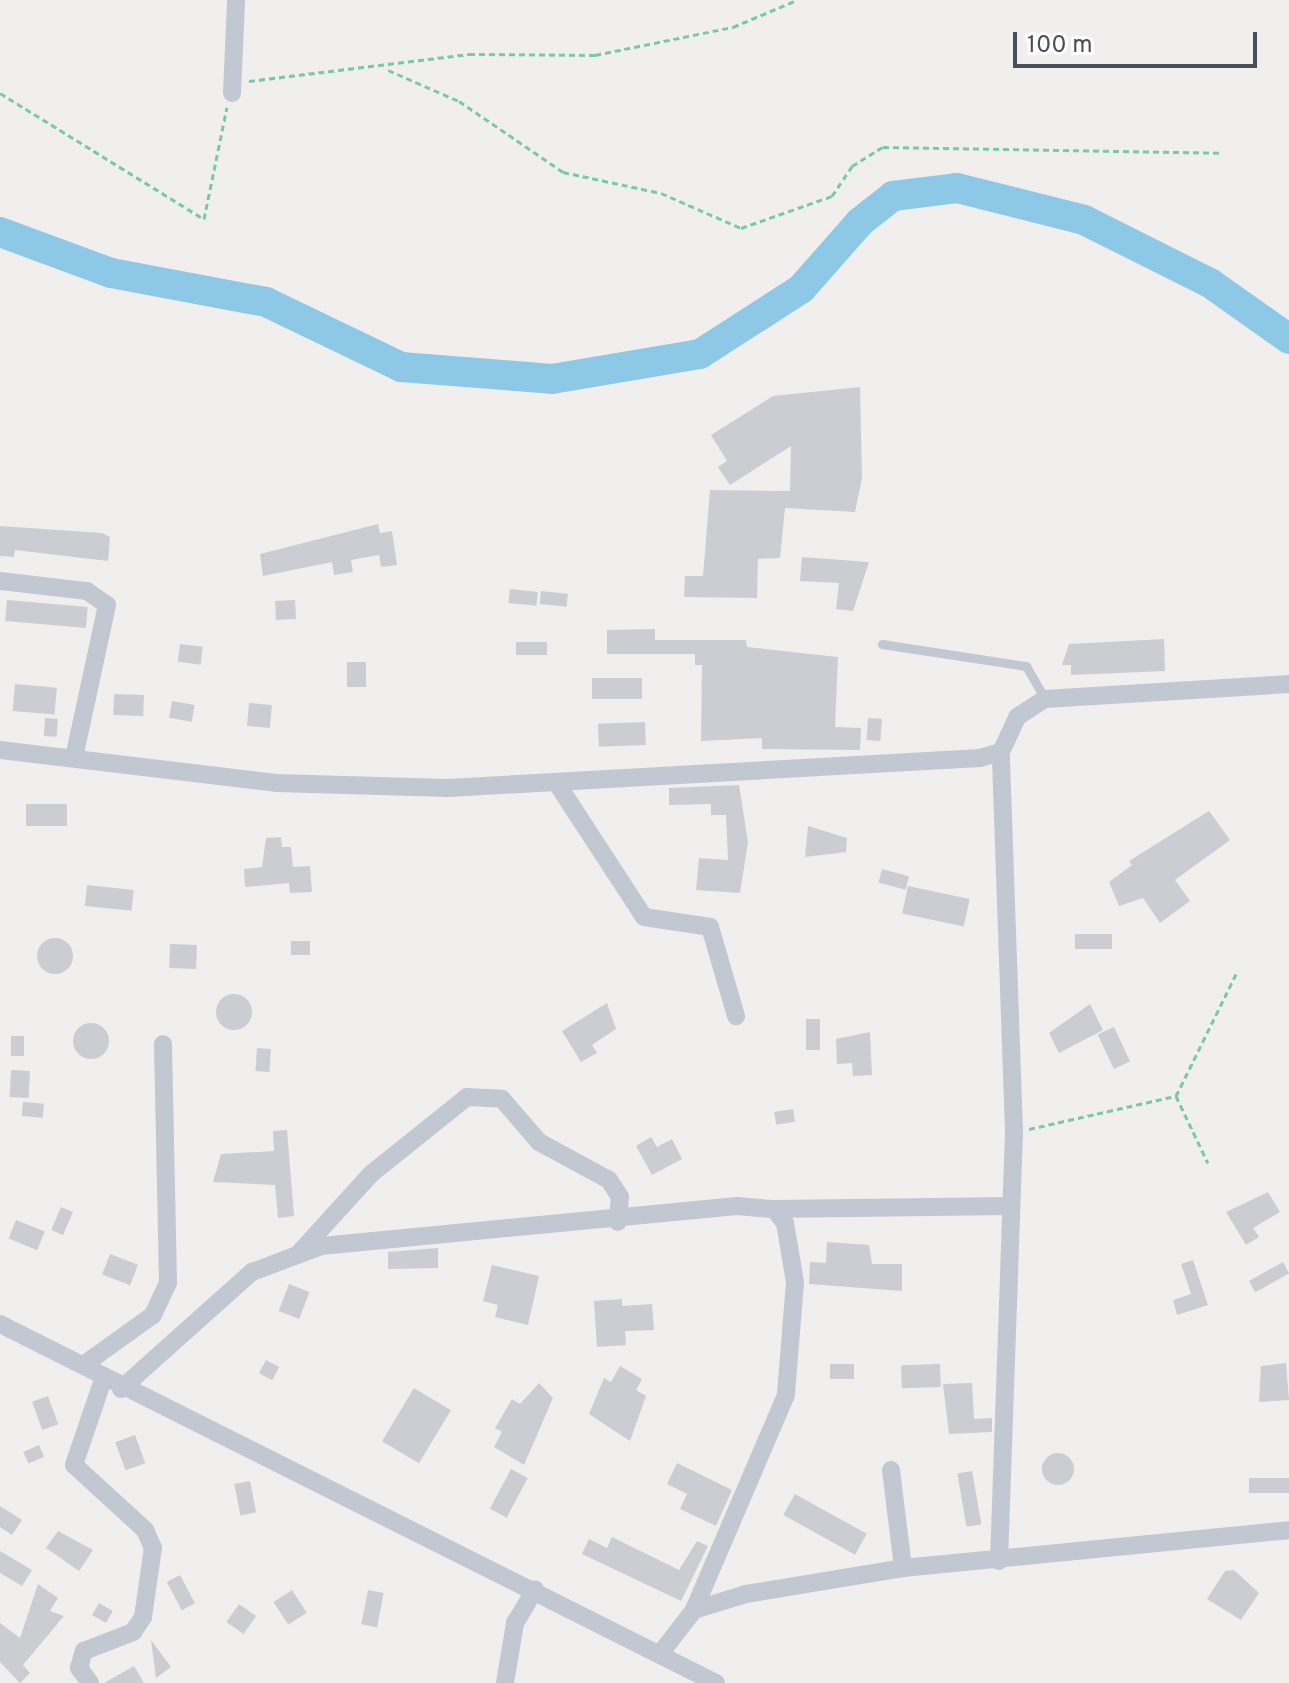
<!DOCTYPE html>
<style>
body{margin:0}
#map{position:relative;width:1289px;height:1683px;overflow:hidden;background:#f1efee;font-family:Overpass,sans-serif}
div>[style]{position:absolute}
.river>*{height:30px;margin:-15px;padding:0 15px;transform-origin:15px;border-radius:15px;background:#8ec8e7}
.building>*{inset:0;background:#cbcdd3;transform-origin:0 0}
.round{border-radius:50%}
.path>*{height:3px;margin-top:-1.5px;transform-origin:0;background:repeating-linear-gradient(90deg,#79c8ac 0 6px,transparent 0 10px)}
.service>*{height:9px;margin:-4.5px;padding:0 4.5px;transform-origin:4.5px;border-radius:4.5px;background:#c2c8d2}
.minor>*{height:18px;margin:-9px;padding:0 9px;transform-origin:9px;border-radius:9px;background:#c2c8d2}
span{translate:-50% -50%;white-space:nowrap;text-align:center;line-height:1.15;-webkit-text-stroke:7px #fff;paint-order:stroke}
.scale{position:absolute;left:1013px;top:32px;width:244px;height:36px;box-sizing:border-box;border:4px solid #474f5a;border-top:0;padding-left:10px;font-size:24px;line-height:28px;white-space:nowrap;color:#474f5a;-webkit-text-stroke:6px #fff;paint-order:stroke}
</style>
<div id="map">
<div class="river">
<i style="left:0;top:232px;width:118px;rotate:20.3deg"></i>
<i style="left:111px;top:273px;width:158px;rotate:10.6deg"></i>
<i style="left:266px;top:302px;width:150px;rotate:25.7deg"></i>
<i style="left:401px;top:367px;width:151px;rotate:4.5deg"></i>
<i style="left:552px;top:379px;width:150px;rotate:-9.6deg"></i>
<i style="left:700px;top:354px;width:120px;rotate:-32.8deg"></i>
<i style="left:801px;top:289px;width:89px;rotate:-48.6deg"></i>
<i style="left:860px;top:222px;width:42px;rotate:-38.2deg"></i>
<i style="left:893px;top:196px;width:64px;rotate:-7.1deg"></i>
<i style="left:957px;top:188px;width:131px;rotate:14.1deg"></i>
<i style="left:1084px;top:220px;width:141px;rotate:26.6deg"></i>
<i style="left:1210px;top:283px;width:97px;rotate:35.3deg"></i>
</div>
<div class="building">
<i style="clip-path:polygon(860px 387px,862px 478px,855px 512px,785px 508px,780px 558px,758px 559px,757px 598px,684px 597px,685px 576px,703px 576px,710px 490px,790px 491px,791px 446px,730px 485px,718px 467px,727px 461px,711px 435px,773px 396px)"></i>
<i style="clip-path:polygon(378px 524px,380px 533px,392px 531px,397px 565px,381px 567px,379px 555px,351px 560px,353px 572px,334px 575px,332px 562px,263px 576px,260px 554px)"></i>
<i style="clip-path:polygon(0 526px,102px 533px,110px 537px,108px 561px,15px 550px,14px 557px,0 556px)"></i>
<i style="clip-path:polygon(802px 557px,869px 562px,853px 611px,836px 609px,839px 583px,800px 581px)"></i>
<i style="left:510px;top:589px;width:28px;height:14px;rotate:6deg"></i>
<i style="left:541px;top:591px;width:27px;height:13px;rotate:6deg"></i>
<i style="left:7px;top:600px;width:81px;height:21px;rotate:5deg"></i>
<i style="left:295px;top:600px;width:19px;height:20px;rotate:87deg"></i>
<i style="clip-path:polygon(655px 629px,655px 640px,746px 640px,747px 647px,838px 657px,835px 727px,861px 728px,860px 750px,762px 749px,762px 738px,701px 741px,702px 665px,695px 665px,695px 654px,607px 654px,607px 630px)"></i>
<i style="clip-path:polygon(1164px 639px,1165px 671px,1071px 675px,1071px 665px,1062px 665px,1069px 644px)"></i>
<i style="left:547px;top:642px;width:13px;height:31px;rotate:90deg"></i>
<i style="left:180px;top:644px;width:23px;height:18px;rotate:7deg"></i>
<i style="left:347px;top:662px;width:19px;height:25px"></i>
<i style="left:642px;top:678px;width:21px;height:50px;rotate:90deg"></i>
<i style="left:15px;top:684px;width:42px;height:27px;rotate:5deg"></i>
<i style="left:114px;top:694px;width:30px;height:21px;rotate:2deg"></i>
<i style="left:172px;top:701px;width:23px;height:17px;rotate:10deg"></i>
<i style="left:249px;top:703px;width:23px;height:23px;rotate:5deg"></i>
<i style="left:45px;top:718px;width:13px;height:18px;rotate:4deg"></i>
<i style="left:868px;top:718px;width:14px;height:22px;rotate:4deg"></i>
<i style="left:645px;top:722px;width:23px;height:47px;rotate:88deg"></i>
<i style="clip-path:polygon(739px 785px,748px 842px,740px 893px,696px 890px,699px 858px,728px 860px,726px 815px,711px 815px,711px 804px,669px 805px,669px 788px)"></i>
<i style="left:26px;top:804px;width:41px;height:22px"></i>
<i style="clip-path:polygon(1209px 811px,1230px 840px,1175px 880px,1190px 901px,1160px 923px,1143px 898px,1119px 906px,1109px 882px,1132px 865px,1129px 861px)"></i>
<i style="clip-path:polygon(808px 826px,847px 838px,846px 852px,805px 857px)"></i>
<i style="clip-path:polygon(281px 837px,282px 847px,291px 847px,293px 867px,310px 866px,312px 892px,290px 893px,289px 883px,245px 887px,244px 869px,262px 867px,266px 838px)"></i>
<i style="left:882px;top:869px;width:28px;height:14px;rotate:15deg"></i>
<i style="left:87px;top:885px;width:47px;height:21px;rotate:6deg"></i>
<i style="left:908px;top:886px;width:63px;height:28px;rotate:12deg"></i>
<i style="left:1112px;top:934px;width:15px;height:37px;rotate:90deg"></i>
<i class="round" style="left:37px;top:938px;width:36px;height:36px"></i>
<i style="left:291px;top:941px;width:19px;height:14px"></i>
<i style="left:170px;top:944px;width:27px;height:24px;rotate:2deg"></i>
<i class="round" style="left:216px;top:994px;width:36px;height:36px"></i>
<i style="clip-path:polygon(607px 1003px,616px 1029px,592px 1045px,597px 1053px,581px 1062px,562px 1031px)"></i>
<i style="clip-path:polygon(1090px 1004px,1103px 1030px,1059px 1053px,1049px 1033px)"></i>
<i style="left:806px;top:1019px;width:14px;height:31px"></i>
<i class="round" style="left:73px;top:1023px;width:36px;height:36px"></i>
<i style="left:1114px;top:1027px;width:38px;height:18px;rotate:65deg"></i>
<i style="clip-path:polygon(870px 1032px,872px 1075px,853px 1076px,852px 1063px,837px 1064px,836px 1039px)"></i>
<i style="left:11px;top:1036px;width:13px;height:20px"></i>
<i style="left:257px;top:1048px;width:14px;height:23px;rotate:4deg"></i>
<i style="left:11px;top:1070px;width:19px;height:27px;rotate:3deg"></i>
<i style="left:23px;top:1102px;width:21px;height:14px;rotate:5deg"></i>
<i style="left:793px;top:1109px;width:13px;height:19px;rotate:81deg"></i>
<i style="clip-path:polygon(287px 1130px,294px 1216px,278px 1218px,275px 1185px,213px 1182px,221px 1154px,274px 1151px,273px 1131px)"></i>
<i style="clip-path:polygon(651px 1137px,657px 1147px,672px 1139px,682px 1159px,652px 1175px,636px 1146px)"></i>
<i style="clip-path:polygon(1268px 1192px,1280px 1212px,1253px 1228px,1259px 1237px,1246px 1245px,1226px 1212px)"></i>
<i style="left:61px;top:1207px;width:13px;height:25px;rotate:23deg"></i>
<i style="left:16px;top:1220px;width:31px;height:20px;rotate:22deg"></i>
<i style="clip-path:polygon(827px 1242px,869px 1245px,872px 1264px,902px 1264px,902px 1291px,809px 1284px,810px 1262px,826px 1263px)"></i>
<i style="clip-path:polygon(438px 1248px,438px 1268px,388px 1269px,388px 1252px)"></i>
<i style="left:110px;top:1254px;width:30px;height:22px;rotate:21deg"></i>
<i style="clip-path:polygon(1193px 1260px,1208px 1305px,1177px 1315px,1173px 1300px,1191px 1294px,1181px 1264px)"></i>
<i style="left:1283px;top:1262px;width:13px;height:39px;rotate:61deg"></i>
<i style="clip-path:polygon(492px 1265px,539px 1276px,528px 1325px,495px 1317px,498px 1305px,483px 1301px)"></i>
<i style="left:289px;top:1284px;width:22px;height:29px;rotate:21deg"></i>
<i style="clip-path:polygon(622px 1299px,622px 1306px,652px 1304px,654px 1330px,625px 1331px,626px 1345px,597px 1347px,594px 1301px)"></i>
<i style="left:266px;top:1360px;width:15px;height:15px;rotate:28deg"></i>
<i style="clip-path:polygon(1286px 1363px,1289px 1400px,1259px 1402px,1261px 1366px)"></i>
<i style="left:854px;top:1364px;width:15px;height:24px;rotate:90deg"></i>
<i style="left:940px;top:1364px;width:23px;height:39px;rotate:88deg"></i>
<i style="clip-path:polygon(620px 1366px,642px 1379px,636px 1390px,646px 1396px,630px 1441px,589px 1414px,604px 1378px,611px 1382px)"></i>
<i style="clip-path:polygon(539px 1383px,553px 1398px,524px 1465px,494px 1447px,502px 1432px,495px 1428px,512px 1399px,520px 1404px)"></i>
<i style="clip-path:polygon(972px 1383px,974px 1419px,992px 1418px,992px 1432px,949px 1434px,943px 1384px)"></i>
<i style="left:414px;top:1388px;width:43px;height:62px;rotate:31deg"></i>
<i style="left:48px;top:1396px;width:30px;height:17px;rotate:70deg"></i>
<i style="left:135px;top:1435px;width:30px;height:21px;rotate:70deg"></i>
<i style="left:39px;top:1445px;width:13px;height:17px;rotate:67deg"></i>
<i class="round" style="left:1042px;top:1453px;width:32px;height:32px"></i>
<i style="clip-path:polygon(677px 1463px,732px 1490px,716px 1526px,680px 1509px,687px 1494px,667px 1484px)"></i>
<i style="left:511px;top:1469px;width:19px;height:45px;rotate:28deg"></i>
<i style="left:972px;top:1471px;width:54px;height:15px;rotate:80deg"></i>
<i style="left:1289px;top:1478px;width:15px;height:40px;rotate:90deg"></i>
<i style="left:250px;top:1481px;width:32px;height:16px;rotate:79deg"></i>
<i style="left:795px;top:1494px;width:82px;height:24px;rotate:29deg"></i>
<i style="clip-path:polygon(0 1506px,22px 1520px,12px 1535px,0 1527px)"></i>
<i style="clip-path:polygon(58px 1531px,93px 1550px,79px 1571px,46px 1548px)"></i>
<i style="clip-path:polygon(612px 1537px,679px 1570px,697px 1541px,708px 1546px,681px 1601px,582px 1554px,589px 1539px,607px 1548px)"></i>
<i style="clip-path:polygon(0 1551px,32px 1570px,22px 1586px,0 1573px)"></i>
<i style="clip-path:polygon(1234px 1570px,1259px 1593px,1241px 1620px,1207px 1599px,1225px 1571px)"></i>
<i style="left:180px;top:1575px;width:32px;height:15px;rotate:62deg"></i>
<i style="clip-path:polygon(38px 1584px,58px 1598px,50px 1611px,64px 1616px,23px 1665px,30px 1673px,20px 1683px,0 1662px,0 1623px,20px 1638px)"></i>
<i style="left:292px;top:1590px;width:27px;height:22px;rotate:57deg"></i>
<i style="left:368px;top:1590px;width:16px;height:35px;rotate:11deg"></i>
<i style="left:99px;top:1603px;width:16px;height:14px;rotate:30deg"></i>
<i style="left:239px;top:1604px;width:21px;height:22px;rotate:35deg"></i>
<i style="clip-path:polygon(151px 1640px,171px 1667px,156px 1678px)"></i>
<i style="clip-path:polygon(134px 1666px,144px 1683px,104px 1683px)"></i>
</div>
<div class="path">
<i style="left:388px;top:70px;width:77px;rotate:23.6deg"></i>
<i style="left:459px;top:101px;width:126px;rotate:34.3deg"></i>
<i style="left:563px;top:172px;width:100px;rotate:12.1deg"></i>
<i style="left:661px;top:193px;width:87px;rotate:23.6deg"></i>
<i style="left:741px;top:228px;width:96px;rotate:-19.4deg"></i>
<i style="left:832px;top:196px;width:36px;rotate:-56deg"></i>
<i style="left:852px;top:166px;width:36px;rotate:-32deg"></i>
<i style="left:883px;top:147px;width:336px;rotate:1deg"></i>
<i style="left:249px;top:81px;width:222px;rotate:-7deg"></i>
<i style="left:469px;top:54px;width:126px;rotate:0.5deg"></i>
<i style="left:595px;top:55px;width:141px;rotate:-11.5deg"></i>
<i style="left:733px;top:27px;width:69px;rotate:-22.9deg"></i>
<i style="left:0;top:93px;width:240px;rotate:31.7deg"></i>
<i style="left:204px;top:219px;width:114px;rotate:-78.4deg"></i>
<i style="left:1176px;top:1096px;width:74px;rotate:64.5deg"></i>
<i style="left:1029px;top:1129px;width:151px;rotate:-12.7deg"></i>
<i style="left:1176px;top:1096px;width:140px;rotate:-63.8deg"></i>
</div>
<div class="service">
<i style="left:882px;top:644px;width:146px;rotate:8.7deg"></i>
<i style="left:1026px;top:666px;width:38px;rotate:60deg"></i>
</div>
<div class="minor">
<i style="left:232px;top:93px;width:93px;rotate:-87.5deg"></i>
<i style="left:0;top:581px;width:88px;rotate:6.6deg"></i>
<i style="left:87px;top:591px;width:24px;rotate:35deg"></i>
<i style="left:107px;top:605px;width:156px;rotate:102.2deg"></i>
<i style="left:0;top:750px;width:278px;rotate:6.8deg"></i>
<i style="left:276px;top:783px;width:172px;rotate:1.7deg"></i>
<i style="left:448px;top:788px;width:533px;rotate:-3.23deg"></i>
<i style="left:980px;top:758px;width:22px;rotate:-16deg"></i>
<i style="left:1001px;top:752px;width:38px;rotate:-65deg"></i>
<i style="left:1017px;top:717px;width:33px;rotate:-33deg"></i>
<i style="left:1045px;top:699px;width:244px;rotate:-3.5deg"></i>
<i style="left:556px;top:782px;width:161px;rotate:56.9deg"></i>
<i style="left:644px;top:917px;width:67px;rotate:8.6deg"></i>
<i style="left:710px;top:927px;width:93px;rotate:73.7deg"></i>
<i style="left:774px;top:1209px;width:236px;rotate:-0.7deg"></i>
<i style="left:300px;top:1252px;width:105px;rotate:-47.7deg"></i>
<i style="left:371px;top:1174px;width:123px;rotate:-38.7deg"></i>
<i style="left:467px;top:1097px;width:35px;rotate:3deg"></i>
<i style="left:502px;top:1099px;width:57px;rotate:49.3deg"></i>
<i style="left:539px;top:1142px;width:80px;rotate:28.5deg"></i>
<i style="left:609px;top:1180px;width:20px;rotate:57deg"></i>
<i style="left:620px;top:1197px;width:25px;rotate:95deg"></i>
<i style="left:0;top:1324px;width:801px;rotate:26.63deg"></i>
<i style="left:86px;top:1363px;width:82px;rotate:-35.6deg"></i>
<i style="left:153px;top:1315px;width:35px;rotate:-65deg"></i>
<i style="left:168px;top:1283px;width:239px;rotate:-91.2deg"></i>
<i style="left:121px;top:1389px;width:176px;rotate:-41.8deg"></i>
<i style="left:252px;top:1272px;width:74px;rotate:-20.6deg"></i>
<i style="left:321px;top:1246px;width:418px;rotate:-5.5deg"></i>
<i style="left:737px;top:1206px;width:37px;rotate:5deg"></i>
<i style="left:774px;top:1209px;width:18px;rotate:52deg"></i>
<i style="left:785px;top:1223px;width:60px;rotate:80.4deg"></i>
<i style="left:795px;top:1282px;width:113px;rotate:94.6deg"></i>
<i style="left:786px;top:1395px;width:234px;rotate:113.2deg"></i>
<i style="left:891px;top:1470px;width:99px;rotate:83deg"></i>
<i style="left:999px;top:1561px;width:429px;rotate:-88deg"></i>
<i style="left:1014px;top:1132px;width:380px;rotate:-92deg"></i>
<i style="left:660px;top:1654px;width:56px;rotate:-52.3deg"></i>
<i style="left:694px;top:1610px;width:54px;rotate:-17.1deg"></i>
<i style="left:746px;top:1594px;width:159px;rotate:-9.4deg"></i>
<i style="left:903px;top:1568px;width:388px;rotate:-5.6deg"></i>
<i style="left:90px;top:1683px;width:19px;rotate:-126deg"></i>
<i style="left:79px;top:1668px;width:18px;rotate:-74deg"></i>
<i style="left:84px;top:1651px;width:53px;rotate:-21.2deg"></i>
<i style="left:133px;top:1632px;width:18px;rotate:-56deg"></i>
<i style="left:143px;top:1617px;width:70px;rotate:-81.8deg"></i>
<i style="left:153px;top:1548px;width:20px;rotate:-114deg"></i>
<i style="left:145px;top:1530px;width:96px;rotate:-137.5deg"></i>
<i style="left:74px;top:1465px;width:93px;rotate:-71.2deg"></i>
<i style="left:505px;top:1683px;width:61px;rotate:-80.5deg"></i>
<i style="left:515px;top:1623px;width:39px;rotate:-59deg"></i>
</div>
<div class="scale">100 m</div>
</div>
